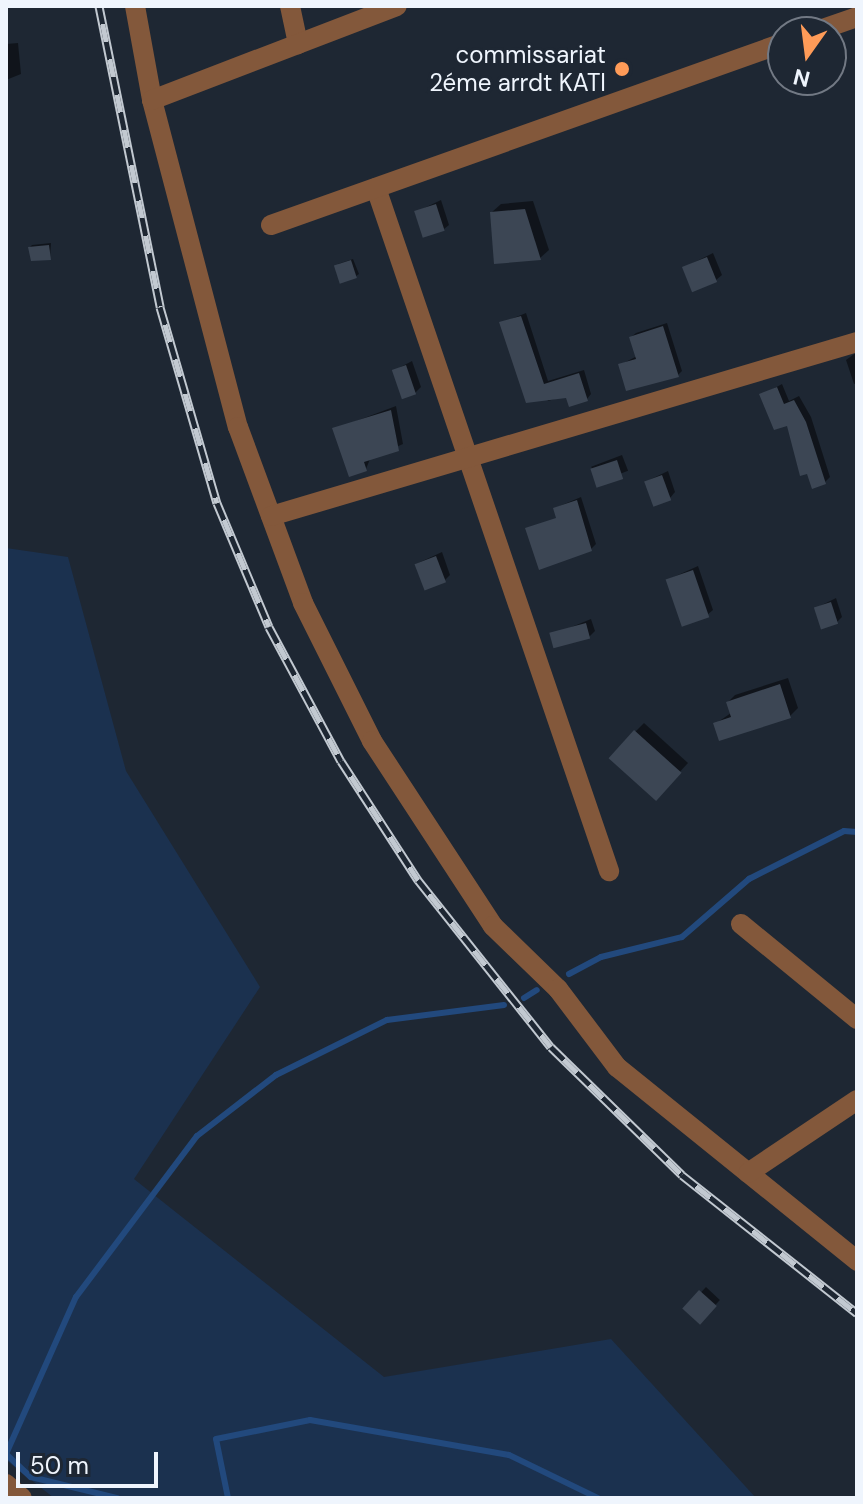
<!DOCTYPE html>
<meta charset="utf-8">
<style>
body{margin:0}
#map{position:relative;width:863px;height:1504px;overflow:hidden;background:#1e2733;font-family:"DM Sans",sans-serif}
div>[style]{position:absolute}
.green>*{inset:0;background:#1b314f}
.shadow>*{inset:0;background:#0007;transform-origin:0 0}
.stream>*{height:6px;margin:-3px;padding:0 3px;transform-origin:3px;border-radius:3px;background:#22497d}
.building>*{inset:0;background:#3c4654;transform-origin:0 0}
.minor>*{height:20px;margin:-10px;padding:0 10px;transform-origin:10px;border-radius:10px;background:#83583b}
.rail>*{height:9px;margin-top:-4.5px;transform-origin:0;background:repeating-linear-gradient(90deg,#1e2733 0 18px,#c2c9d1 0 36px);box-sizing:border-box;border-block:2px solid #c2c9d1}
.dots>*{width:22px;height:22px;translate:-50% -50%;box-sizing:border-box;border:4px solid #1e2733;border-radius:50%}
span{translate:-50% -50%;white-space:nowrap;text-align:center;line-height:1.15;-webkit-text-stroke:6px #1e2733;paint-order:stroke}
.poi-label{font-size:24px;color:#eff5fd}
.right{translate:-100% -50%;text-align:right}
.frame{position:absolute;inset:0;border:8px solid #eff5fd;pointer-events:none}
.north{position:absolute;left:767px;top:16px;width:80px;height:80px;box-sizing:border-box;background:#1e2733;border:2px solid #727984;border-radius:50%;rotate:194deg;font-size:22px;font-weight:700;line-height:32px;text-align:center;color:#eff5fd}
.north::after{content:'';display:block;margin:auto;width:28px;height:36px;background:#fe9b58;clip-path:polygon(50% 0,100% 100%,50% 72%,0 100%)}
.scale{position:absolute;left:16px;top:1452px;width:142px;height:36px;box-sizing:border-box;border:4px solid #eff5fd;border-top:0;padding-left:10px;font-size:24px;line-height:28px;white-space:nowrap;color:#eff5fd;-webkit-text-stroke:6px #1e2733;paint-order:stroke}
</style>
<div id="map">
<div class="green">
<i style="clip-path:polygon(6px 548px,68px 557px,126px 771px,260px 987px,134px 1179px,384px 1377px,611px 1339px,756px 1498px,54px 1498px,6px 1460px)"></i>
</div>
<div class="shadow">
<i style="clip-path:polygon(18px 43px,21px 74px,6px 80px,6px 44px)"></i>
<i style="clip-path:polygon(441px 200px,449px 225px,444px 229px,416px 212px)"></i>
<i style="clip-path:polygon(533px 201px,549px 250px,540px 258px,492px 212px,501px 204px)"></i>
<i style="clip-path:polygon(51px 243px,50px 258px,30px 247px,32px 245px)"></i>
<i style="clip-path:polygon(713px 253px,722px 275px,716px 280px,685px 267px)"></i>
<i style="clip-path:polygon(353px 259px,359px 274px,356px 276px,338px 264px)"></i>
<i style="clip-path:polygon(526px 313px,548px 381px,584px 370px,591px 394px,587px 399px,568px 395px,548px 401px,501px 323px)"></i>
<i style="clip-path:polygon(667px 323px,682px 371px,678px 375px,620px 365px,637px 356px,631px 337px,636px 333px)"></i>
<i style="clip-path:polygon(857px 352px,857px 383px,854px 384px,846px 360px)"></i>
<i style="clip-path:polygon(412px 361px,421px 387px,415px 393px,395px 370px)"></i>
<i style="clip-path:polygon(782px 384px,789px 401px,799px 396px,811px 417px,830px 477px,825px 482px,788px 423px,762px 395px)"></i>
<i style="clip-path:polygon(396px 406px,403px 444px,370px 459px,366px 469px,335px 429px)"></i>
<i style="left:622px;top:455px;width:17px;height:33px;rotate:69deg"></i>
<i style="clip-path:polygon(668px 471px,675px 492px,670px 498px,647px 481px)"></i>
<i style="clip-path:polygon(581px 497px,596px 544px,591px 549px,527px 529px,566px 517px,555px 508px)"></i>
<i style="clip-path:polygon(442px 552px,450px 575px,445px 580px,416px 564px)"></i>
<i style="clip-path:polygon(698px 566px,713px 610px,707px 615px,667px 580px)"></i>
<i style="clip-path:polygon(836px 598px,842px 617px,837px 622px,816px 608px)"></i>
<i style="clip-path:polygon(591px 619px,595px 631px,589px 637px,552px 635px)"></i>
<i style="clip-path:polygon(788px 678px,798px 708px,790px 716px,715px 724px,731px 713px,728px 702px,735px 695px)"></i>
<i style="clip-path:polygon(644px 723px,688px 763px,664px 789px,635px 732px)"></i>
<i style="left:706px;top:1287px;width:19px;height:30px;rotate:43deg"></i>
</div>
<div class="stream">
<i style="left:569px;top:974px;width:36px;rotate:-28deg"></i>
<i style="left:601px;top:957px;width:83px;rotate:-13.9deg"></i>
<i style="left:682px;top:937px;width:89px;rotate:-40.9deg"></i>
<i style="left:749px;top:879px;width:106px;rotate:-26.8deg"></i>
<i style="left:844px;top:831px;width:13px;rotate:4deg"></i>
<i style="left:524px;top:998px;width:15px;rotate:-32deg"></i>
<i style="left:6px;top:1454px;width:172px;rotate:-66deg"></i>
<i style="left:76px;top:1297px;width:201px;rotate:-53.1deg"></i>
<i style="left:197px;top:1136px;width:100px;rotate:-37.7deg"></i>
<i style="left:276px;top:1075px;width:124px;rotate:-26.4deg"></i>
<i style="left:387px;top:1020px;width:118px;rotate:-7.3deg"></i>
<i style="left:6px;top:1454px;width:34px;rotate:43deg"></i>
<i style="left:31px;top:1477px;width:89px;rotate:13.7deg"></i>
<i style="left:228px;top:1498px;width:60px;rotate:-101.5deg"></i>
<i style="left:216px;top:1439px;width:96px;rotate:-11.4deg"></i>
<i style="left:310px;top:1420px;width:202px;rotate:10deg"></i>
<i style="left:509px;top:1455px;width:99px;rotate:25.8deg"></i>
</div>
<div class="building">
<i style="left:436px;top:204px;width:28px;height:23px;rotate:72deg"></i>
<i style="clip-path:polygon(525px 209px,541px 260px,494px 264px,490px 212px)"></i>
<i style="clip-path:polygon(49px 245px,51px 260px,31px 261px,28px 247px)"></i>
<i style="left:707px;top:257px;width:27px;height:27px;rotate:68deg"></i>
<i style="left:351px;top:260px;width:19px;height:18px;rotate:72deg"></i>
<i style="clip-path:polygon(521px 316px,544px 384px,579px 373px,588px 401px,569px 407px,566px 398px,526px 403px,499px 322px)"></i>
<i style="clip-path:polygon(663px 326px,679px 377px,626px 391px,618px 364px,636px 359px,629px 337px)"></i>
<i style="left:406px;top:365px;width:31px;height:15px;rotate:71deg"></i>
<i style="clip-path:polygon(777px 387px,784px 404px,794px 400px,806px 422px,826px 484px,812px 489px,807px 474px,800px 476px,787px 426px,774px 430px,759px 394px)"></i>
<i style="clip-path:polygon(391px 410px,399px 451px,364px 462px,367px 471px,349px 477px,332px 428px)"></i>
<i style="left:617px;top:460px;width:20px;height:28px;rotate:72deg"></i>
<i style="left:662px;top:475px;width:27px;height:19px;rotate:70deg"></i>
<i style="clip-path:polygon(577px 500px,592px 551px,539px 570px,525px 528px,556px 518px,553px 508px)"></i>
<i style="left:436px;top:556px;width:28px;height:23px;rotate:69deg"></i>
<i style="left:693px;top:570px;width:50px;height:29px;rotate:71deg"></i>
<i style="left:831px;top:602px;width:23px;height:18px;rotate:72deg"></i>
<i style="left:586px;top:623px;width:16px;height:38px;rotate:75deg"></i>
<i style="clip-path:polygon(780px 684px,791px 718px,719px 741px,713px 723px,731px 717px,726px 702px)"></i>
<i style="left:634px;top:730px;width:64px;height:38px;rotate:42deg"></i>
<i style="left:699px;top:1290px;width:24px;height:25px;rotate:42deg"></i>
</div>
<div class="minor">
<i style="left:135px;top:6px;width:96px;rotate:79.7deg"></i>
<i style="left:152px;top:100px;width:338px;rotate:75.3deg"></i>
<i style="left:238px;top:427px;width:188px;rotate:69.7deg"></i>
<i style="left:303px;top:603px;width:154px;rotate:63.4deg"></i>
<i style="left:372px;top:741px;width:221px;rotate:56.8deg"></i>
<i style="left:493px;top:926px;width:91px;rotate:44.1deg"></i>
<i style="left:558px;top:989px;width:98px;rotate:52.9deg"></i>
<i style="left:617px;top:1067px;width:309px;rotate:38.9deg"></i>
<i style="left:290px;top:6px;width:39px;rotate:78deg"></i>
<i style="left:814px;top:32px;width:46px;rotate:-19.2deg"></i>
<i style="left:152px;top:100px;width:262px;rotate:-21deg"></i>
<i style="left:376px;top:188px;width:722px;rotate:71.16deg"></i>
<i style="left:271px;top:225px;width:543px;rotate:-19.57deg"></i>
<i style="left:271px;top:516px;width:611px;rotate:-16.54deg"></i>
<i style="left:741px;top:924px;width:150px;rotate:39.3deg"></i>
<i style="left:748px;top:1173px;width:131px;rotate:-33.8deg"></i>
<i style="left:6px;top:1484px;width:21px;rotate:41deg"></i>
</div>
<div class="rail">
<i style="left:99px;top:6px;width:307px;rotate:78.5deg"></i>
<i style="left:160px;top:307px;width:204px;rotate:73.8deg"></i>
<i style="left:217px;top:503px;width:134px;rotate:67.2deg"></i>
<i style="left:269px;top:627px;width:152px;rotate:61.8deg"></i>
<i style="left:341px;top:761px;width:142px;rotate:57.1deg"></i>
<i style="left:418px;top:880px;width:213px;rotate:51.5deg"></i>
<i style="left:551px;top:1047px;width:183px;rotate:44.3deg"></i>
<i style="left:682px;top:1175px;width:223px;rotate:38.3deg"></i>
</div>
<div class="dots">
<i style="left:622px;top:69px;background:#fe9b58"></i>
</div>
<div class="poi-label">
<span class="right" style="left:606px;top:69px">commissariat<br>2éme arrdt KATI</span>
</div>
<div class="frame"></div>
<div class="north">N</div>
<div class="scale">50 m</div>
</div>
